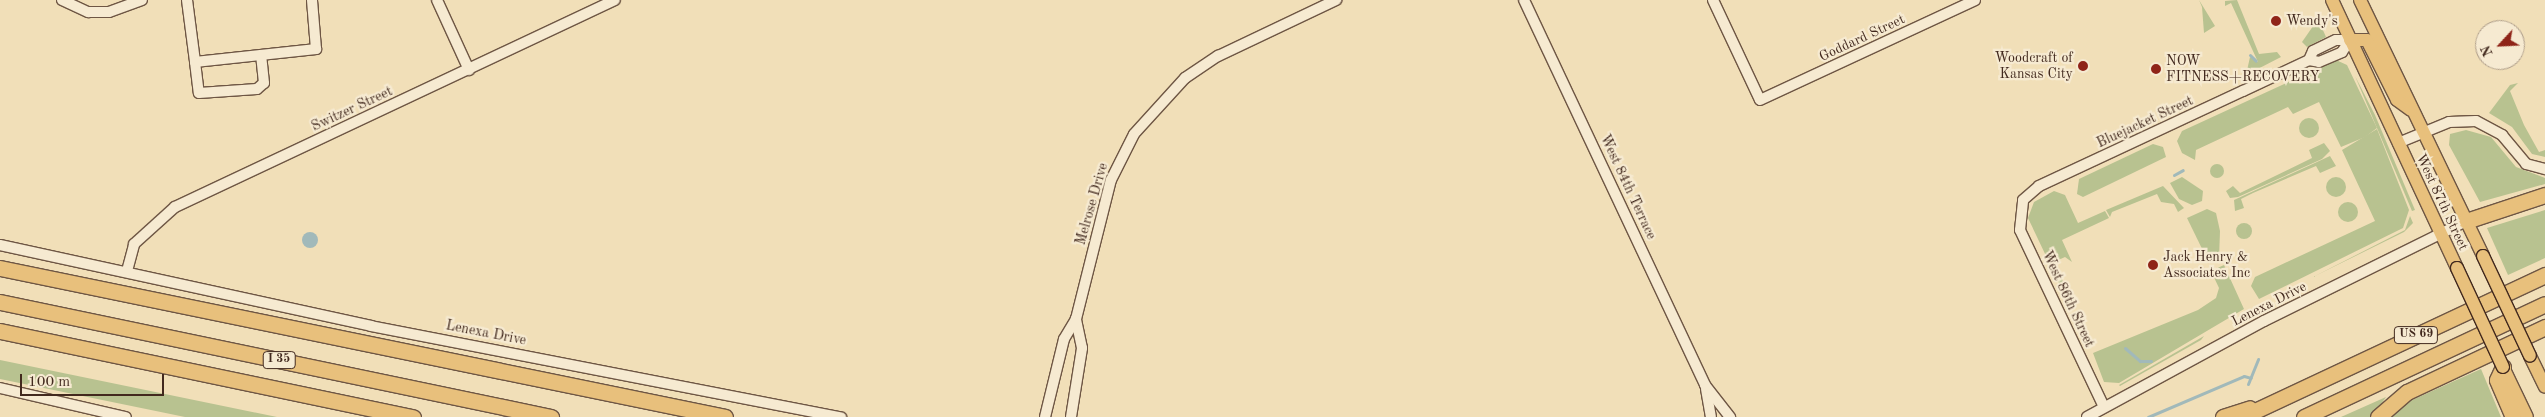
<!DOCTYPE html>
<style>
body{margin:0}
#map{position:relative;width:2545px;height:417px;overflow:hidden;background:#f1dfb8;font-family:"Old Standard TT",serif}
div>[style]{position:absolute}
.green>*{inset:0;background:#b8c290}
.round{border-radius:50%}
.water>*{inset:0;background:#a1b9ba}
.stream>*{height:3px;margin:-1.5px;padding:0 1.5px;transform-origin:1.5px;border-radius:1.5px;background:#a1b9ba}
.roads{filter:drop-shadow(1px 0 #6e5644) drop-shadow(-1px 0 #6e5644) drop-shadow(0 1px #6e5644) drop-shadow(0 -1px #6e5644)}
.minor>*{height:10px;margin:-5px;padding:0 5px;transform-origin:5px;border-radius:5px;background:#f6ead1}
.major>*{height:12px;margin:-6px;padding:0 6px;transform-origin:6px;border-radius:6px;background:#e8c07c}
.highway>*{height:15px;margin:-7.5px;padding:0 7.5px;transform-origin:7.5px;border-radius:7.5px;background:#e8c07c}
.bridges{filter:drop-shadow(1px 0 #42291e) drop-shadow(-1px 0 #42291e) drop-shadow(0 1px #42291e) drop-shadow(0 -1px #42291e)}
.major-bridge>*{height:12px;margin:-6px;padding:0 6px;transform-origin:6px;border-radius:6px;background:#e8c07c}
.dots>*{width:14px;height:14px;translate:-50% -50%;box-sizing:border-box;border:2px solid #f6ead1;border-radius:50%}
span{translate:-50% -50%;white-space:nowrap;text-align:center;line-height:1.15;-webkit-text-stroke:4.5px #f6ead1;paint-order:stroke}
.shield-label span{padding:1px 4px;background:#f6ead1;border:1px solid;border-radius:4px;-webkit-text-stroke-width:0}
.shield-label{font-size:12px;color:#42291e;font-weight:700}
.poi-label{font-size:14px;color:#42291e}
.left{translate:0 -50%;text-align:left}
.right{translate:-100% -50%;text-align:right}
.street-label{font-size:14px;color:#42291e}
.north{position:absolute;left:2475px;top:20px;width:50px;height:50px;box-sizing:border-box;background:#f6ead1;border:1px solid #ae9d89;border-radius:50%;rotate:245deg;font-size:14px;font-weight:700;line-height:20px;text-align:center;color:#42291e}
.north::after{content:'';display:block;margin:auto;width:18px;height:22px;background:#8f2418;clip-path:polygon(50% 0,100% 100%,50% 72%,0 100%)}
.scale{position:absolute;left:20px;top:374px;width:144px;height:22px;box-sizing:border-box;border:2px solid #42291e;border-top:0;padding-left:6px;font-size:15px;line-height:18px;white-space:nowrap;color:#42291e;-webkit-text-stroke:4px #f6ead1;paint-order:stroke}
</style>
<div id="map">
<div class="green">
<i style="clip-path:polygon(2199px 0,2215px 26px,2204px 33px,2202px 7px)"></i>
<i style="clip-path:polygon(2237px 0,2259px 54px,2277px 52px,2281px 57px,2246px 75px,2250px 57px,2258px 62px,2231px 3px,2225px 6px,2225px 1px)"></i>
<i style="clip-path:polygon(2318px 19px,2326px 37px,2307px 47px,2302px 42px)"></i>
<i style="clip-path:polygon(2336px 60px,2347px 65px,2377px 128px,2365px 137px,2341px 147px,2319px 102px,2293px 114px,2288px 107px,2196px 150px,2195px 160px,2182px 153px,2177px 141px,2182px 131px)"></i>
<i style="clip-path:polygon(2355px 76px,2375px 115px,2415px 210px,2412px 211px)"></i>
<i style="clip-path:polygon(2518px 83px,2510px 91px,2524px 125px,2539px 152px,2545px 150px,2545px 157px,2532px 154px,2512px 127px,2489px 113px,2510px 85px)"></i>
<i class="round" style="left:2299px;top:118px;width:20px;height:20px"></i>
<i style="clip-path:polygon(2377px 129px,2409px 210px,2403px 228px,2259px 299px,2251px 286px,2255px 277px,2375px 221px,2342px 150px)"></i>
<i style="clip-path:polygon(2466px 130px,2491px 137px,2516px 167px,2545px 178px,2545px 184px,2480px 202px,2449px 145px,2450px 134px)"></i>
<i style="clip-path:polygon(2324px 143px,2330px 151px,2322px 159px,2238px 197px,2230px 198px,2226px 191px,2233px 186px,2240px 193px,2312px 158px,2309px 150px)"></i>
<i style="clip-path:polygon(2153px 144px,2163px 147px,2166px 157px,2083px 197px,2077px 194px,2079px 179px)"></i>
<i style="clip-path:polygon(2330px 156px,2336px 166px,2320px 173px,2316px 166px,2253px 193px,2241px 199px,2244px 208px,2235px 211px,2234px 200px)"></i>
<i class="round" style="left:2210px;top:164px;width:14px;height:14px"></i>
<i class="round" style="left:2326px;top:177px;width:20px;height:20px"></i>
<i style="clip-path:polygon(2182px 177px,2203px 191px,2202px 201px,2192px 205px,2179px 199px,2170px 183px)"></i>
<i style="clip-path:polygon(2163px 186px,2184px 208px,2178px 212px,2174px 204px,2161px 202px,2157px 194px,2112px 212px,2110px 217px,2106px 210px)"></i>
<i style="clip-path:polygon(2054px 191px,2065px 195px,2078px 223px,2105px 211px,2109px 218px,2062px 240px,2072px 262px,2065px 257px,2054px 262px,2070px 296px,2067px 300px,2028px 218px,2034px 202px)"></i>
<i class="round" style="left:2338px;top:202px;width:20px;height:20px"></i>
<i style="clip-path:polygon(2207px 209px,2216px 213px,2220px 231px,2219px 259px,2209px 263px,2187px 218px)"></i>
<i style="clip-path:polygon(2545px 210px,2545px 258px,2508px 275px,2487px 228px)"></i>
<i style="clip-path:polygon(2410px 216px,2413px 223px,2404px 232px,2313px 277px,2405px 230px)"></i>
<i class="round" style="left:2236px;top:223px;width:16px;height:16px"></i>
<i style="clip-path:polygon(2224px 265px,2244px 309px,2119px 383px,2104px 382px,2093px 353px,2198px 310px,2216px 298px,2219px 288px,2211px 271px)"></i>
<i style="clip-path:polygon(2078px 319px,2082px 321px,2089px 343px,2084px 341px)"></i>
<i style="clip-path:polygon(2204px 336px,2201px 340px,2120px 386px,2119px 385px)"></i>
<i style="clip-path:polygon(0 360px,277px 417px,185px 417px,0 379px)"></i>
<i style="clip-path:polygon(2481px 369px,2501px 417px,2391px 417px,2401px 405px)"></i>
<i style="clip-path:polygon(2386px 397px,2372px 417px,2341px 417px)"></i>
</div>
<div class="water">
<i class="round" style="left:302px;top:232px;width:16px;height:16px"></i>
</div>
<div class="stream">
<i style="left:2250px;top:55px;width:8px;rotate:45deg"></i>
<i style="left:2174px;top:175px;width:10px;rotate:-29deg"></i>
<i style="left:2125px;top:348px;width:20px;rotate:41deg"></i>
<i style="left:2140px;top:361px;width:11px"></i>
<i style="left:2248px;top:384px;width:27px;rotate:-68deg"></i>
<i style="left:2148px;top:417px;width:104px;rotate:-23.1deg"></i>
<i style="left:2244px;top:376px;width:7px;rotate:16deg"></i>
</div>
<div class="roads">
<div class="minor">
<i style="left:62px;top:0;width:29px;rotate:25deg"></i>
<i style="left:88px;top:12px;width:21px"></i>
<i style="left:109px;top:12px;width:35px;rotate:-20deg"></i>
<i style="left:187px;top:0;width:63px;rotate:82.6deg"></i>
<i style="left:195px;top:62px;width:122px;rotate:-6.1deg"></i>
<i style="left:316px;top:49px;width:49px;rotate:-94.7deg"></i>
<i style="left:437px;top:0;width:77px;rotate:65.4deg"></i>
<i style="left:1524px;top:0;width:425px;rotate:64.8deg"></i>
<i style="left:1705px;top:385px;width:41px;rotate:52deg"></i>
<i style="left:1713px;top:0;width:110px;rotate:64.8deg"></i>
<i style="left:1760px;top:100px;width:237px;rotate:-24.9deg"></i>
<i style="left:2309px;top:60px;width:10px;rotate:-66deg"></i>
<i style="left:2313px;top:51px;width:25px;rotate:-26deg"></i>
<i style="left:2336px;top:40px;width:14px"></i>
<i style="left:195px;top:62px;width:31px;rotate:83deg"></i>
<i style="left:199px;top:93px;width:58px;rotate:-3.9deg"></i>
<i style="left:257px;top:89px;width:9px;rotate:-41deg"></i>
<i style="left:264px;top:83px;width:28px;rotate:-96deg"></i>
<i style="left:2398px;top:143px;width:55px;rotate:-22.4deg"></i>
<i style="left:2449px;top:122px;width:27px;rotate:-2deg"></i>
<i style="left:2476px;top:121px;width:30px;rotate:28deg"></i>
<i style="left:2502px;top:135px;width:38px;rotate:50deg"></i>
<i style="left:2526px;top:164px;width:20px;rotate:15deg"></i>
<i style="left:0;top:245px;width:380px;rotate:12.3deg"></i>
<i style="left:371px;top:326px;width:479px;rotate:11deg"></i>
<i style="left:127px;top:271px;width:28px;rotate:-75deg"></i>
<i style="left:134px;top:244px;width:55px;rotate:-42.1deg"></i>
<i style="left:175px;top:207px;width:486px;rotate:-25.2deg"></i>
<i style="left:0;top:388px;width:129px;rotate:13deg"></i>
<i style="left:1706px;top:389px;width:28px;rotate:80deg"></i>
<i style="left:2104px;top:407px;width:196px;rotate:-115.4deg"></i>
<i style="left:2020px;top:230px;width:30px;rotate:-84deg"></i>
<i style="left:2023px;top:200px;width:21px;rotate:-41deg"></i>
<i style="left:2039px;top:186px;width:225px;rotate:-25deg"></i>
<i style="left:2243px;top:91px;width:73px;rotate:-25.2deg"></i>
<i style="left:2309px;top:60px;width:10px;rotate:11deg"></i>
<i style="left:2319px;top:62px;width:25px;rotate:-23deg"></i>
<i style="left:2342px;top:52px;width:14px;rotate:-56deg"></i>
<i style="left:1045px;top:417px;width:80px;rotate:-76.3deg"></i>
<i style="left:1064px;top:339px;width:23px;rotate:-59deg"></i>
<i style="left:1076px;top:319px;width:143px;rotate:-75.9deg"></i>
<i style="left:1111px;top:180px;width:51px;rotate:-63.4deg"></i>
<i style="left:1134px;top:134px;width:76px;rotate:-47.7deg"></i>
<i style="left:1185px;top:78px;width:40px;rotate:-34deg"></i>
<i style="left:1218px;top:56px;width:131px;rotate:-25.4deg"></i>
<i style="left:1071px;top:417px;width:70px;rotate:-80.9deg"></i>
<i style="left:1082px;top:348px;width:30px;rotate:-102deg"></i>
<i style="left:2087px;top:417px;width:201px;rotate:-28.5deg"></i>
<i style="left:2264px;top:321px;width:225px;rotate:-26.3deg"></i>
</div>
<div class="major">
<i style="left:2332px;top:0;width:296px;rotate:65deg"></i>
<i style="left:2360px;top:0;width:284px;rotate:64.3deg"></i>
<i style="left:2350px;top:40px;width:17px"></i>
<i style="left:2367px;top:40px;width:67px;rotate:63.4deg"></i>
<i style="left:2397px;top:100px;width:17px;rotate:36deg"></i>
<i style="left:2530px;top:356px;width:34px;rotate:64deg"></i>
<i style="left:2503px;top:367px;width:55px;rotate:64.4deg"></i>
</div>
<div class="highway">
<i style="left:2466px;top:221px;width:83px;rotate:-18.2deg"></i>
<i style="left:0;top:268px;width:740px;rotate:11.61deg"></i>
<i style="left:0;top:302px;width:563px;rotate:11.79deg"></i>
<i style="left:0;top:331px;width:422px;rotate:11.8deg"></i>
<i style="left:2503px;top:367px;width:14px;rotate:115deg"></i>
<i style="left:2497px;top:380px;width:40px;rotate:66.6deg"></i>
<i style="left:2223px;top:417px;width:28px;rotate:-18deg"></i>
<i style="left:2242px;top:417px;width:335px;rotate:-25.1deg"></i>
<i style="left:2304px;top:417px;width:266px;rotate:-25.1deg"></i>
<i style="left:2378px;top:417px;width:38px;rotate:-41deg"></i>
<i style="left:2407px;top:392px;width:153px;rotate:-25.2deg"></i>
</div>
</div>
<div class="bridges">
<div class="major-bridge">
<i style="left:2483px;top:256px;width:110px;rotate:64.8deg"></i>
<i style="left:2457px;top:268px;width:109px;rotate:65.1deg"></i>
</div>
</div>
<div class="dots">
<i style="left:2276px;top:21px;background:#8f2418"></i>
<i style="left:2083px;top:66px;background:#8f2418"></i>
<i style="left:2156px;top:69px;background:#8f2418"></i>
<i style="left:2153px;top:265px;background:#8f2418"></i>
</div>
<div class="shield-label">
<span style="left:2416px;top:335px">US 69</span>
<span style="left:279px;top:360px">I 35</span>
</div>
<div class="poi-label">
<span class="left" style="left:2286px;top:21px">Wendy's</span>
<span class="right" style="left:2073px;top:66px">Woodcraft of<br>Kansas City</span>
<span class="left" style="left:2166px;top:69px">NOW<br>FITNESS+RECOVERY</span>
<span class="left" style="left:2163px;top:265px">Jack Henry &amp;<br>Associates Inc</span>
</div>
<div class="street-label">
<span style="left:1862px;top:38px;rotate:-25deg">Goddard Street</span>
<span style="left:352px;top:109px;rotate:-25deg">Switzer Street</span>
<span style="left:2145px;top:122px;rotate:-25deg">Bluejacket Street</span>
<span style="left:1628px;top:187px;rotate:65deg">West 84th Terrace</span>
<span style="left:2442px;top:202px;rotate:65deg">West 87th Street</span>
<span style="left:1092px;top:204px;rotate:-74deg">Melrose Drive</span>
<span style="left:2068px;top:299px;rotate:65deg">West 86th Street</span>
<span style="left:2269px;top:304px;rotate:-27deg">Lenexa Drive</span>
<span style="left:486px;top:333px;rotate:11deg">Lenexa Drive</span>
</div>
<div class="north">N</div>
<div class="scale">100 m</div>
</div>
